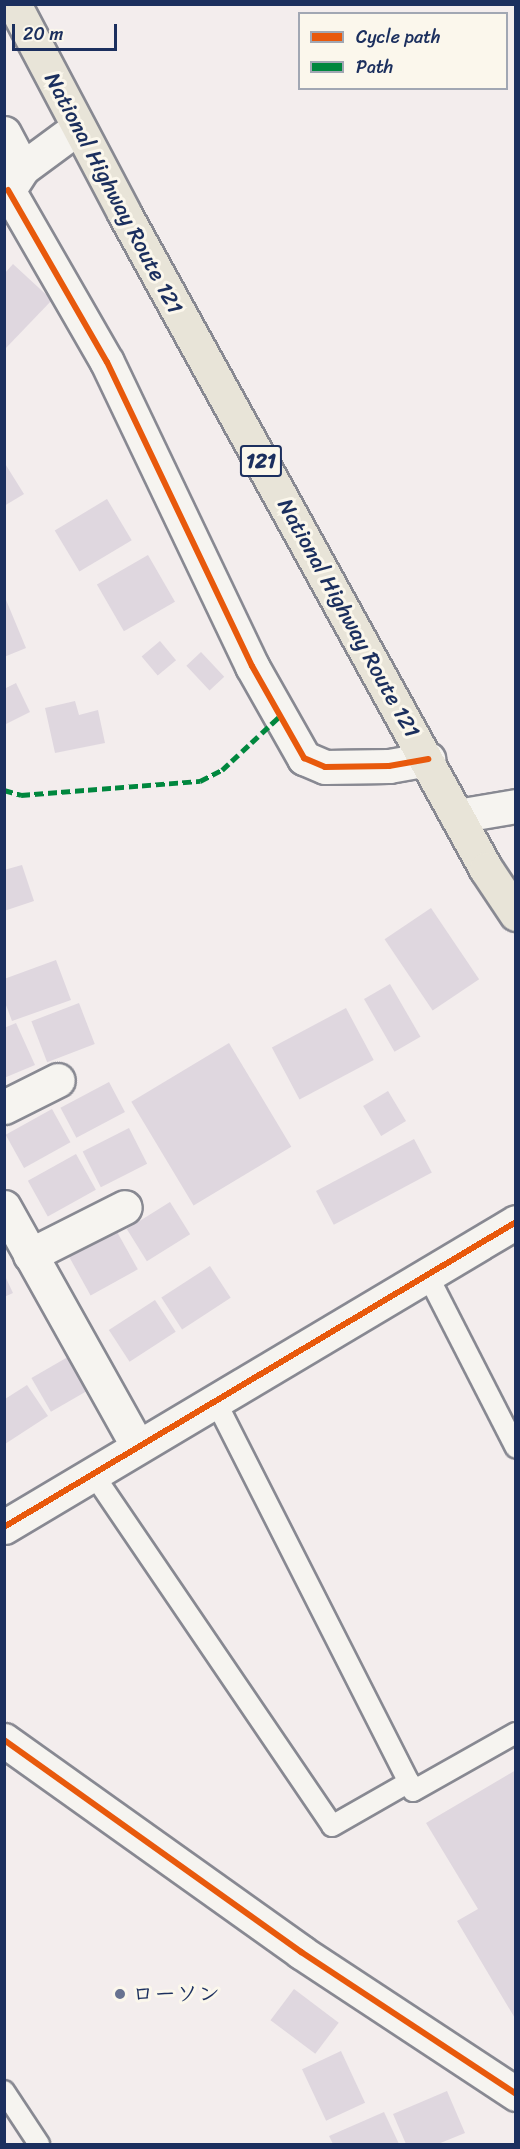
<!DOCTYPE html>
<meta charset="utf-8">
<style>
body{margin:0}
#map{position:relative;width:520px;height:2149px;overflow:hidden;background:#f3eded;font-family:Sriracha,"Klee One",sans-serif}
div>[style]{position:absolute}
.building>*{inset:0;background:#dfd7df;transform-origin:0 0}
.roads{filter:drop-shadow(2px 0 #888992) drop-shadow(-2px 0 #888992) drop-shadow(0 2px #888992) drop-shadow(0 -2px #888992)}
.lane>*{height:20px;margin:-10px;padding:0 10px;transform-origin:10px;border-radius:10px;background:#f6f4f0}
.street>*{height:33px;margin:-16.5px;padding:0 16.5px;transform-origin:16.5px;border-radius:16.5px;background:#f6f4f0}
.secondary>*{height:33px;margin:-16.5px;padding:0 16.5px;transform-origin:16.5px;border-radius:16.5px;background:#f6f4f0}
.highway>*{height:33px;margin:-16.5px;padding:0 16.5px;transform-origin:16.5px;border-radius:16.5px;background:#e8e4d8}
.quiet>*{height:4.5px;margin-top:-2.25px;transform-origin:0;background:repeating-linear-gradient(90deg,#00873e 0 9px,transparent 0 13.5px)}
.cycleway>*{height:6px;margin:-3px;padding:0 3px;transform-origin:3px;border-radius:3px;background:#e8590c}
.dots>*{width:16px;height:16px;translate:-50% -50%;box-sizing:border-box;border:3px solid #fbf7ec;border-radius:50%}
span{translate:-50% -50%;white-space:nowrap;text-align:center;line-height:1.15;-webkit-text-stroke:6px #fbf7ec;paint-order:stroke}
.shield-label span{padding:2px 4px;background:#fbf7ec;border:2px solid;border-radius:4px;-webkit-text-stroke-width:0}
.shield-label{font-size:21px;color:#1b2f5e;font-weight:700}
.street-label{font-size:22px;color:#1b2f5e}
.poi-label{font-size:22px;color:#1b2f5e;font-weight:700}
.left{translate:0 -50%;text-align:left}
.frame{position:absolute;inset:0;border:6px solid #1b2f5e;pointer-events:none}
.legend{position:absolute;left:298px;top:12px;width:210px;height:78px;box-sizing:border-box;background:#fbf7ec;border:2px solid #a1a7b3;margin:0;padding:8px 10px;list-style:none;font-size:18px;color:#1b2f5e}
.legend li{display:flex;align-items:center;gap:12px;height:30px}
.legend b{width:30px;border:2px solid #a1a7b3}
.scale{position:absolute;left:12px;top:24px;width:105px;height:27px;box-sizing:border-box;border:3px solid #1b2f5e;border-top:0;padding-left:8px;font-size:18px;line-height:21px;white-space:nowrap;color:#1b2f5e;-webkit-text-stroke:4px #fbf7ec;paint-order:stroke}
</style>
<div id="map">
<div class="building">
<i style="clip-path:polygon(13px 264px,52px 300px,5px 349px,5px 273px)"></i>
<i style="clip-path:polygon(4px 462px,24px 494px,4px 506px)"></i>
<i style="left:107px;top:499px;width:48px;height:61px;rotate:59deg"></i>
<i style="left:148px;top:555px;width:54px;height:59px;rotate:60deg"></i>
<i style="clip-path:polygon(4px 595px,26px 648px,4px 657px)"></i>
<i style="left:160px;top:641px;width:25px;height:24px;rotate:50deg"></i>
<i style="left:201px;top:652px;width:34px;height:20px;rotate:47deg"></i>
<i style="clip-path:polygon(16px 683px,30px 712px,4px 725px,4px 689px)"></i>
<i style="clip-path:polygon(75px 701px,79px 715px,98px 710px,105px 743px,55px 753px,45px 708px)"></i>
<i style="clip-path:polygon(22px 865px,34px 901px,4px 911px,4px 870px)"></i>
<i style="left:431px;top:908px;width:86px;height:56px;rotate:56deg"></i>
<i style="clip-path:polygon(56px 960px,71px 1000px,12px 1021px,4px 1000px,4px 979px)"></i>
<i style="left:390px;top:984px;width:61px;height:30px;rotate:60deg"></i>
<i style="left:79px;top:1003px;width:44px;height:51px;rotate:69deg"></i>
<i style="left:346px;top:1008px;width:59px;height:84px;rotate:62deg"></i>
<i style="clip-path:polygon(16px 1023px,35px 1065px,4px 1078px,4px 1028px)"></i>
<i style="left:229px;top:1043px;width:121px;height:114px;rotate:59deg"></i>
<i style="left:109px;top:1082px;width:34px;height:55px;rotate:62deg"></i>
<i style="left:388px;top:1091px;width:35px;height:29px;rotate:59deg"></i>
<i style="left:52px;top:1109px;width:38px;height:53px;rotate:61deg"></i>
<i style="left:129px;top:1128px;width:40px;height:52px;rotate:63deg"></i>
<i style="left:414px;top:1139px;width:38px;height:111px;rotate:62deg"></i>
<i style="left:76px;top:1154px;width:41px;height:55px;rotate:61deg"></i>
<i style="left:170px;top:1202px;width:38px;height:51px;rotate:58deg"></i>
<i style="left:116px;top:1230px;width:45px;height:54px;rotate:61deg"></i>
<i style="left:210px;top:1266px;width:38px;height:58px;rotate:57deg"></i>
<i style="clip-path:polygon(4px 1274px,13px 1293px,4px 1297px)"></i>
<i style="left:155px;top:1300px;width:38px;height:55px;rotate:57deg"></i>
<i style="left:73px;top:1354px;width:39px;height:48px;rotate:60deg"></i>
<i style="clip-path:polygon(27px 1385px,48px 1416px,5px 1444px,5px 1399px)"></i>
<i style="clip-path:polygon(516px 1770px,516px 2020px,457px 1921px,478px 1909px,426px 1823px)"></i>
<i style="left:294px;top:1989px;width:56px;height:39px;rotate:37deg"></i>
<i style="left:341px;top:2051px;width:57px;height:43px;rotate:65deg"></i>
<i style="clip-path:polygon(447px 2091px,465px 2133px,438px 2144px,406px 2144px,393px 2114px)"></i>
<i style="clip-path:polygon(384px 2112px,399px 2144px,333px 2144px,329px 2136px)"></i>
</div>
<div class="roads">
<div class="lane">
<i style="left:427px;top:1274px;width:195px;rotate:62.9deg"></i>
<i style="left:215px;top:1400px;width:438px;rotate:63.1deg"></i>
<i style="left:413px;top:1791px;width:118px;rotate:-29.4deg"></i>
<i style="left:100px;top:1484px;width:413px;rotate:55.8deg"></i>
<i style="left:332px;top:1826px;width:89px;rotate:-29.7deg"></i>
<i style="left:4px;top:2091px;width:64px;rotate:56.6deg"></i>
</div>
<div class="street">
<i style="left:4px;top:133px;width:40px;rotate:62deg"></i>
<i style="left:8px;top:190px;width:198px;rotate:60.1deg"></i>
<i style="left:107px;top:362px;width:337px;rotate:64.5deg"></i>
<i style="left:252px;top:666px;width:106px;rotate:60.5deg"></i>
<i style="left:304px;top:758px;width:23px;rotate:23deg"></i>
<i style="left:325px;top:767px;width:64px;rotate:-0.9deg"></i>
<i style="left:389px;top:766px;width:40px;rotate:-10deg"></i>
<i style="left:4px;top:197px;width:35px;rotate:-57deg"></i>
<i style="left:23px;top:168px;width:67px;rotate:-36.5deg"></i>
<i style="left:457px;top:816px;width:60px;rotate:-9.6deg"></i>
<i style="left:4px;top:1107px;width:60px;rotate:-26.6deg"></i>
<i style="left:4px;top:1207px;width:273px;rotate:60.8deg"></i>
<i style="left:30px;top:1255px;width:106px;rotate:-26.8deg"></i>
</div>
<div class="secondary">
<i style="left:4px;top:1527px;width:596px;rotate:-30.78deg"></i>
<i style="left:4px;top:1740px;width:365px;rotate:35.5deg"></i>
<i style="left:301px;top:1952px;width:258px;rotate:33.4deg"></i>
</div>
<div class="highway">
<i style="left:14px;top:4px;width:236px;rotate:62.2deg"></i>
<i style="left:124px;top:213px;width:749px;rotate:61.11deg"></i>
<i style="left:486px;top:869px;width:54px;rotate:56.3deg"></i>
</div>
</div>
<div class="quiet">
<i style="left:4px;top:790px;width:18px;rotate:16deg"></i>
<i style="left:21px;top:795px;width:180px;rotate:-4.5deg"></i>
<i style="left:200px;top:781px;width:25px;rotate:-27deg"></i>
<i style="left:222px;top:770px;width:81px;rotate:-43deg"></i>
</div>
<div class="cycleway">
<i style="left:8px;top:190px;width:198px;rotate:60.1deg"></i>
<i style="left:107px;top:362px;width:337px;rotate:64.5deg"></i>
<i style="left:252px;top:666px;width:106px;rotate:60.5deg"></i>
<i style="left:304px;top:758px;width:23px;rotate:23deg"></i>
<i style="left:325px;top:767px;width:64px;rotate:-0.9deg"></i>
<i style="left:389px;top:766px;width:40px;rotate:-10deg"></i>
<i style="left:4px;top:1527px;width:596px;rotate:-30.78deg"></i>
<i style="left:4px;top:1740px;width:365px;rotate:35.5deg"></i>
<i style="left:301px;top:1952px;width:258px;rotate:33.4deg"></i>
</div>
<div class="dots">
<i style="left:120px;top:1994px;background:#677290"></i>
</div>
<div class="shield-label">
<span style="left:261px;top:461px">121</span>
</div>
<div class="street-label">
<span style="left:114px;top:193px;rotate:62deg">National Highway Route 121</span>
<span style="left:349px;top:618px;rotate:61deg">National Highway Route 121</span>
</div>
<div class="poi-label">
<span class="left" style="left:132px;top:1994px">ローソン</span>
</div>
<div class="frame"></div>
<ul class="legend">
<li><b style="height:8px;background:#e8590c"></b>Cycle path</li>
<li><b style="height:8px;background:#00873e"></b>Path</li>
</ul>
<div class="scale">20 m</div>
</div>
